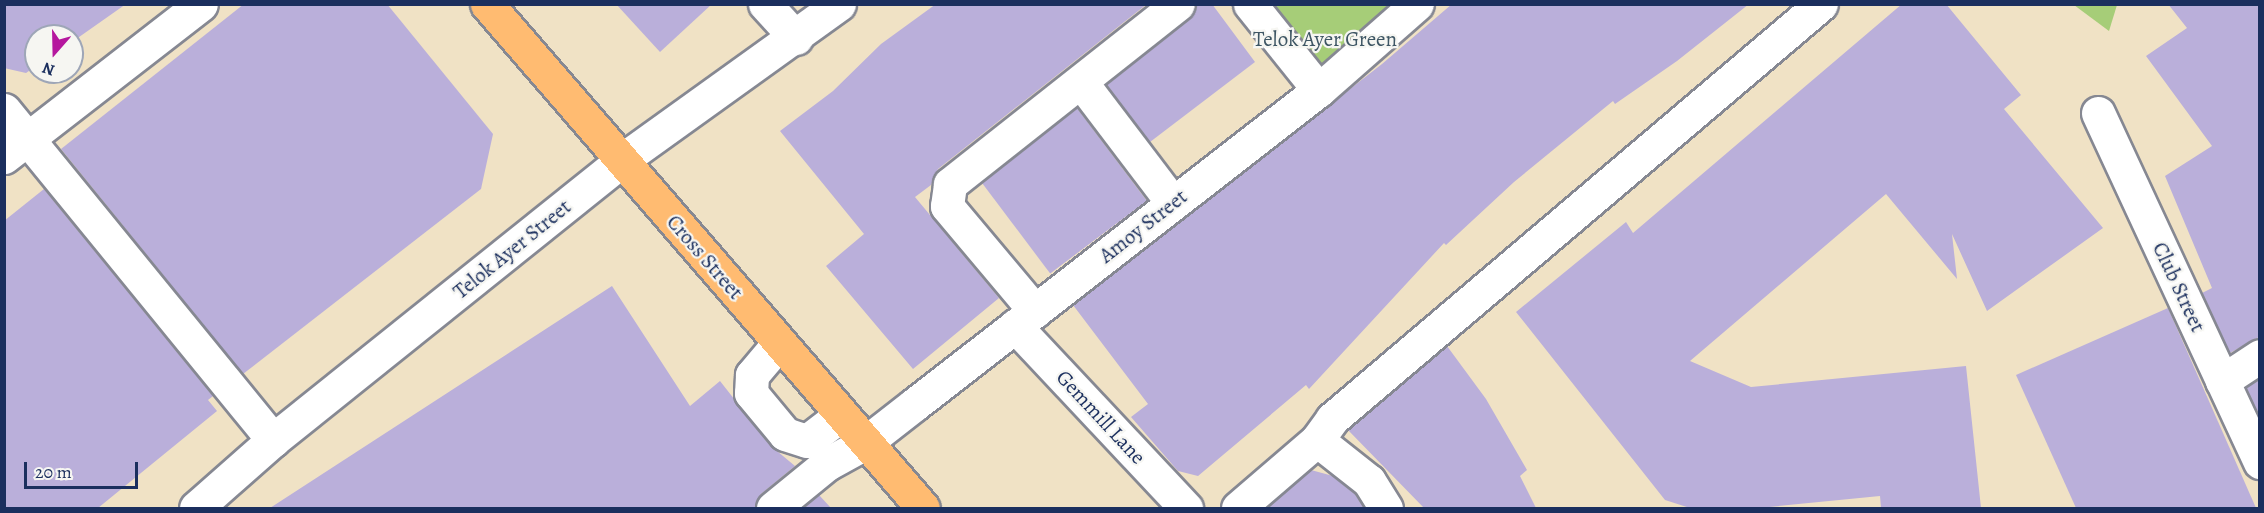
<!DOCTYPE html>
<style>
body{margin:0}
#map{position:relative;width:2264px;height:513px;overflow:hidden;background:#f0e2c5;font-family:Alegreya,serif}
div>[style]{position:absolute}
.green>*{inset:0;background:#a6cd78}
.building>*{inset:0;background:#baafda;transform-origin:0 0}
.roads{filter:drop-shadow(2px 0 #868892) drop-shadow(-2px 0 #868892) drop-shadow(0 2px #868892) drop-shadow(0 -2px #868892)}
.minor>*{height:33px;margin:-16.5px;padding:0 16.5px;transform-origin:16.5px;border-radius:16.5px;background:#fff}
.major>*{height:33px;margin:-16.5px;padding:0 16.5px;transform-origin:16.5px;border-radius:16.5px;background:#ffbb71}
span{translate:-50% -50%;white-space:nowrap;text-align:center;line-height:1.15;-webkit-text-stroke:4.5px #f6f6f2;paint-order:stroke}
.park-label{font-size:21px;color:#3e5664}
.street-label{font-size:21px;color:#1b2f5e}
.frame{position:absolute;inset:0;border:6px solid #1b2f5e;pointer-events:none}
.north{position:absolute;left:24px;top:24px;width:60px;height:60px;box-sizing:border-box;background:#f6f6f2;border:2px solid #9ea6b7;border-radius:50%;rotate:200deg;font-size:16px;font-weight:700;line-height:24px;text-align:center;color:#1b2f5e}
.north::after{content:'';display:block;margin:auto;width:21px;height:27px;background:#b5179e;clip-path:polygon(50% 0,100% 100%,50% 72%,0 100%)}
.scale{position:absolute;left:24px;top:462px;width:114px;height:27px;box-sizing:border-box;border:3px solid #1b2f5e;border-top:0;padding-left:8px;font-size:18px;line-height:21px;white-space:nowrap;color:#1b2f5e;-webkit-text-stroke:4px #f6f6f2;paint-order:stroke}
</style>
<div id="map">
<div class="green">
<i style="clip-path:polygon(1259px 5px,1417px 5px,1319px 90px)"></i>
<i style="clip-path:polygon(2074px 5px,2117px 5px,2109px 31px)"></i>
</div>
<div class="building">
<i style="clip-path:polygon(4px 4px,126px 4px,72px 42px,72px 36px,36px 36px,36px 66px,26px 73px,4px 68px)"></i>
<i style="clip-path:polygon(244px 4px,387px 4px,493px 134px,481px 189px,243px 374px,61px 149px)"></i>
<i style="clip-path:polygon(616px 4px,712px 4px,660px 52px)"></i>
<i style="clip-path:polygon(936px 4px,1147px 4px,938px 169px,931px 185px,915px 197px,999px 298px,913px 369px,826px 266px,864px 234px,780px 131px,833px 91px,881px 44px)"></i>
<i style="clip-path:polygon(1196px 4px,1212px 4px,1255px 62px,1150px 142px,1106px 84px,1190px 19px)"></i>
<i style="clip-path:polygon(1452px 4px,1749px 4px,1677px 61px,1615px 104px,1613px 101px,1514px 182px,1446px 245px,1444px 243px,1309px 389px,1306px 385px,1198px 476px,1178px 471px,1131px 417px,1148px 404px,1073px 305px,1382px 64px)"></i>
<i style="clip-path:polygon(1902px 4px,1946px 4px,2021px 95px,2004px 109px,2103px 228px,1987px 311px,1952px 234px,1957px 279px,1886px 194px,1690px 361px,1751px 387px,1966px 366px,1981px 508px,1881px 508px,1880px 496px,1759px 508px,1690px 508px,1665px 500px,1516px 312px,1626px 222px,1633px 233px)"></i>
<i style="clip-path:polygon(2168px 4px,2259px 4px,2259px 337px,2230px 353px,2202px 293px,2212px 288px,2165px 176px,2212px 146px,2146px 56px,2187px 28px)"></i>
<i style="left:1077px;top:108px;width:116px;height:121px;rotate:53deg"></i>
<i style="clip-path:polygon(44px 189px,213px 396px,208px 400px,217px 411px,98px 508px,4px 508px,4px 221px)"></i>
<i style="clip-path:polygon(612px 286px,690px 406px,720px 381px,771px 446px,795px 466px,761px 494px,755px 508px,270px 508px)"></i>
<i style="clip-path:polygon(2168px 308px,2256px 508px,2076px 508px,2016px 375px)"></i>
<i style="clip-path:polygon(1447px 346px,1486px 399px,1527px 470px,1520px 476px,1536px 508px,1424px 508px,1348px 430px)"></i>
<i style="clip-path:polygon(2259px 379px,2259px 416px,2246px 388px)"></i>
<i style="clip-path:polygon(1311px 470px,1333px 476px,1355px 494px,1364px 508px,1266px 508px)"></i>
<i style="clip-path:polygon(819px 495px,831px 508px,802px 508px)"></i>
</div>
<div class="roads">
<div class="minor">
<i style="left:765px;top:4px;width:46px;rotate:47.6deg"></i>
<i style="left:1250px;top:4px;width:110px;rotate:51.3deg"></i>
<i style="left:1081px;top:82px;width:152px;rotate:52.8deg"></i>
<i style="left:4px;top:110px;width:426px;rotate:50.8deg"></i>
<i style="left:2098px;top:113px;width:385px;rotate:65.1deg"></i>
<i style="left:4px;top:157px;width:249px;rotate:-37.8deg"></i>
<i style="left:1035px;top:311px;width:137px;rotate:-130deg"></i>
<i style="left:947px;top:206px;width:22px;rotate:-82deg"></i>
<i style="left:950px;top:184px;width:290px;rotate:-38.3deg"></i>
<i style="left:1015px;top:326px;width:250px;rotate:46.8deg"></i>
<i style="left:779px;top:343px;width:42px;rotate:130.2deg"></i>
<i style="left:752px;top:375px;width:18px;rotate:93deg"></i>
<i style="left:751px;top:393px;width:53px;rotate:50.3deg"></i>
<i style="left:785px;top:434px;width:23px;rotate:18deg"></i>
<i style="left:807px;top:441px;width:43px;rotate:-37.4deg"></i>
<i style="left:2222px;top:381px;width:45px;rotate:-33.3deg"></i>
<i style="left:1317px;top:440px;width:66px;rotate:38.3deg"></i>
<i style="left:1369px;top:481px;width:32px;rotate:58deg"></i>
<i style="left:196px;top:508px;width:103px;rotate:-41.4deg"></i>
<i style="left:273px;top:440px;width:447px;rotate:-38.7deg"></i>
<i style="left:622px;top:160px;width:267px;rotate:-35.7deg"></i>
<i style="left:773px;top:508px;width:70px;rotate:-39.2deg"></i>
<i style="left:827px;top:464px;width:43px;rotate:-28.9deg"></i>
<i style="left:865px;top:443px;width:63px;rotate:-38deg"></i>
<i style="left:915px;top:404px;width:512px;rotate:-37.86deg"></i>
<i style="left:1319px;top:90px;width:130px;rotate:-41.3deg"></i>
<i style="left:1238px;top:508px;width:104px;rotate:-40.7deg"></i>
<i style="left:1317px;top:440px;width:26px;rotate:-54deg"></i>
<i style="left:1332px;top:419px;width:641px;rotate:-40.32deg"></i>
</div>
<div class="major">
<i style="left:487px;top:4px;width:666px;rotate:49.14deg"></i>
</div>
</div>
<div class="park-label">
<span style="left:1325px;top:39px">Telok Ayer Green</span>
</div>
<div class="street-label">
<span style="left:1143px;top:226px;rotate:-38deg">Amoy Street</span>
<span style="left:512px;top:249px;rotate:-39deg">Telok Ayer Street</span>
<span style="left:705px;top:257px;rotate:49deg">Cross Street</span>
<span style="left:2179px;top:287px;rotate:65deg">Club Street</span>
<span style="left:1101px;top:417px;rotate:47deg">Gemmill Lane</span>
</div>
<div class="frame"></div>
<div class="north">N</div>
<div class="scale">20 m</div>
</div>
